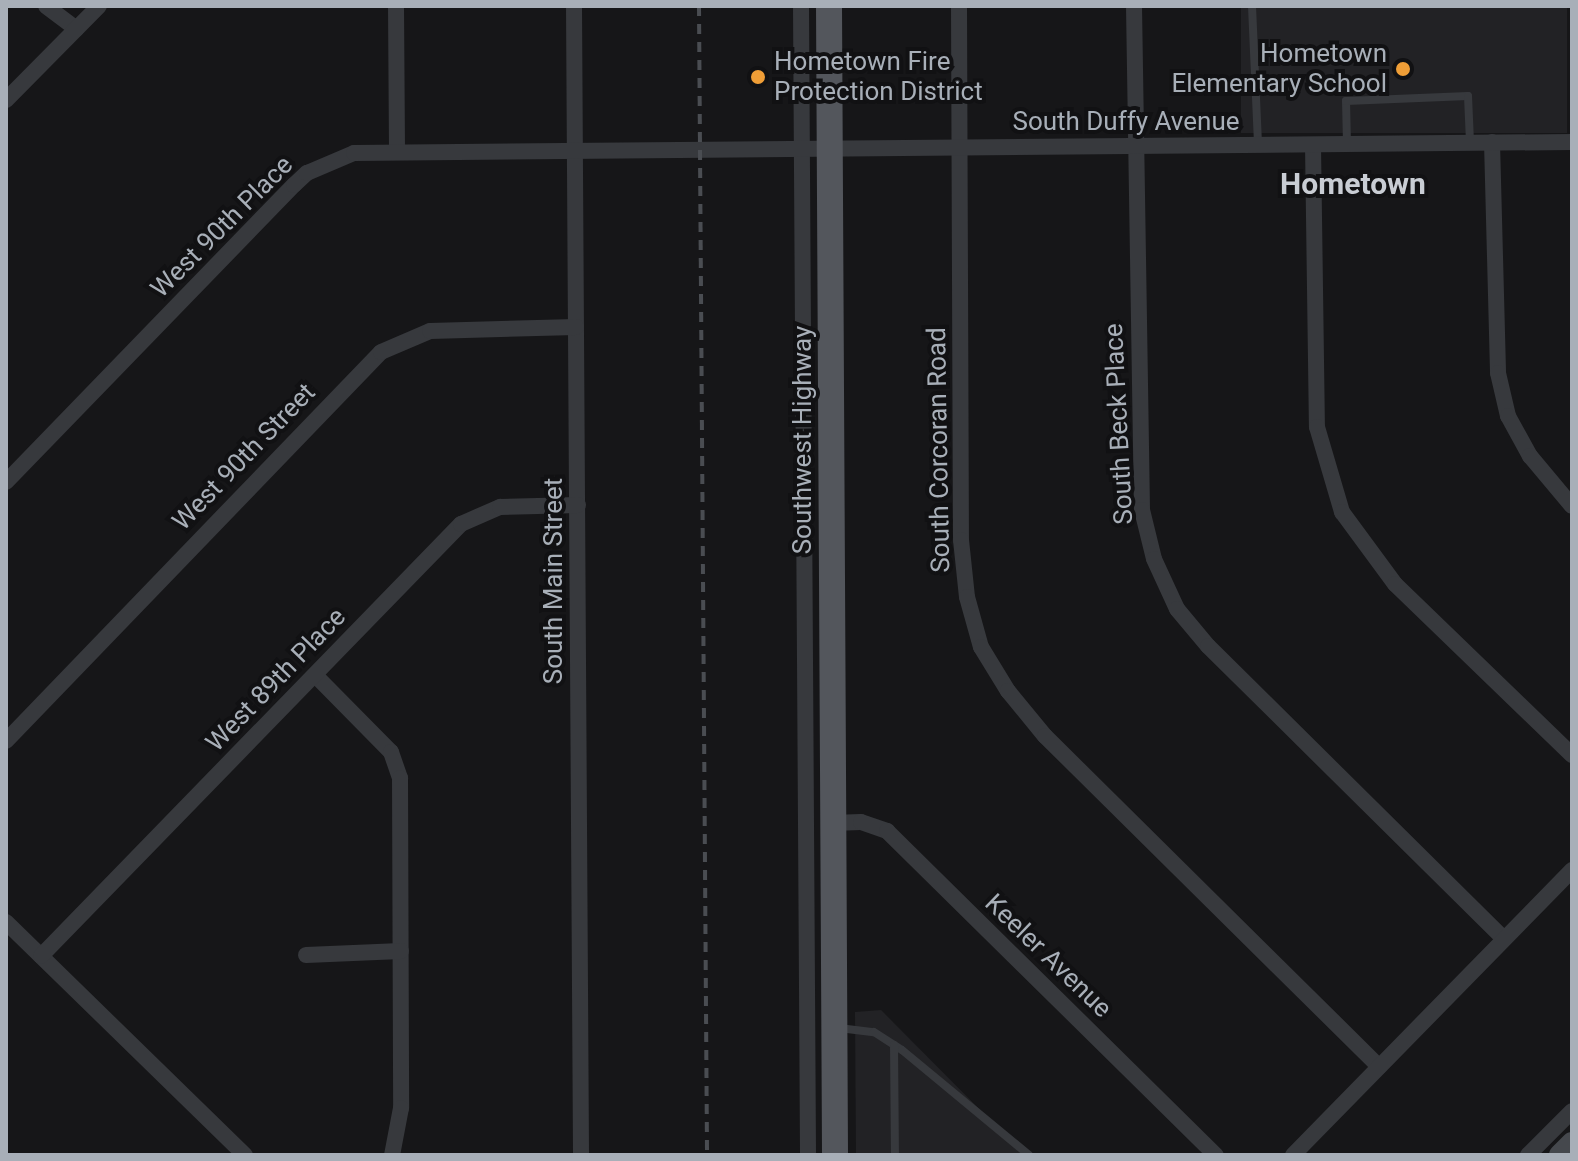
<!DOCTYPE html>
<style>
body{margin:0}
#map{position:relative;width:1578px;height:1161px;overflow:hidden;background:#161618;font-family:Roboto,sans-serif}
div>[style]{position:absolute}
.built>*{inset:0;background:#222225;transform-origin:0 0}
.lane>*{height:8px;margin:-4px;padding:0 4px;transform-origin:4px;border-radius:4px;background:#37393d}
.street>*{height:16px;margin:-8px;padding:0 8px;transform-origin:8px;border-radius:8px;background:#37393d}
.secondary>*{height:22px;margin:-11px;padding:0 11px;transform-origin:11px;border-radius:11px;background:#45484d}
.primary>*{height:26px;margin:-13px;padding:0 13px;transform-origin:13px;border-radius:13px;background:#53565c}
.rail>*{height:4px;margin-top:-2px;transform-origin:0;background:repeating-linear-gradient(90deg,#4a4d52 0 10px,transparent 0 18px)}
.dots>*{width:22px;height:22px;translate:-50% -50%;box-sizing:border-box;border:4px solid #111113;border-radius:50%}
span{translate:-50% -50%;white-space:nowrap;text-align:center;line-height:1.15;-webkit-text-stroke:8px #111113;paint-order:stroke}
.poi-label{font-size:26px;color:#a8afb8}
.right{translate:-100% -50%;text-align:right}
.left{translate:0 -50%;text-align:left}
.street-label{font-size:26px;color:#a8afb8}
.quarter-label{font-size:30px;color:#c9cdd4;font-weight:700}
.frame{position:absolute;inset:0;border:8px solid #a8afb8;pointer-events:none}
</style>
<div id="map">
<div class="built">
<i style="left:1241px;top:6px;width:326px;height:127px"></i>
<i style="clip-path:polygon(881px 1010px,1025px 1155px,856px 1155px,855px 1012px)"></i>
</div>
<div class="lane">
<i style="left:1252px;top:6px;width:138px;rotate:87.5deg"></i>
<i style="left:1347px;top:144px;width:43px;rotate:-91.3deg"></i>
<i style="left:1346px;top:101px;width:122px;rotate:-2.3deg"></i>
<i style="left:1468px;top:96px;width:46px;rotate:87.5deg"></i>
<i style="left:839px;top:1028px;width:35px;rotate:7deg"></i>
<i style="left:874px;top:1032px;width:33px;rotate:33deg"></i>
<i style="left:902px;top:1050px;width:165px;rotate:39.6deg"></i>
<i style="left:894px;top:1045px;width:110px;rotate:89.5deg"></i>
</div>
<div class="street">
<i style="left:46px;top:6px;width:38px;rotate:37deg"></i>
<i style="left:396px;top:6px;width:145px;rotate:89.6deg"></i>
<i style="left:574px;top:6px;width:1149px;rotate:89.65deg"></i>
<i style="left:801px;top:6px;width:1149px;rotate:89.65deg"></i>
<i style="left:959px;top:6px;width:534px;rotate:89.79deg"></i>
<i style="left:961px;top:540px;width:57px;rotate:84deg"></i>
<i style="left:967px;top:597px;width:52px;rotate:74.4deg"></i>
<i style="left:981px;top:647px;width:52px;rotate:58.5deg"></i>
<i style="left:1008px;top:691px;width:58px;rotate:50.6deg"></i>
<i style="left:1045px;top:736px;width:470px;rotate:44.7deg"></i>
<i style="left:1134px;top:6px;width:504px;rotate:89.09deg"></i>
<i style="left:1142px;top:510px;width:50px;rotate:76.2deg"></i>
<i style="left:1154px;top:559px;width:55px;rotate:65.3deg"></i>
<i style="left:1177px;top:609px;width:48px;rotate:50deg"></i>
<i style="left:1208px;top:646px;width:416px;rotate:44.7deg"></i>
<i style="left:6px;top:100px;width:132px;rotate:-45.3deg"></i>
<i style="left:1492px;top:142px;width:231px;rotate:88.5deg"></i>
<i style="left:1498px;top:373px;width:44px;rotate:76.9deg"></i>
<i style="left:1508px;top:416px;width:46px;rotate:61.2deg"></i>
<i style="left:1530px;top:456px;width:65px;rotate:50deg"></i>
<i style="left:1313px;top:145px;width:282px;rotate:89.2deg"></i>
<i style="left:1317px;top:427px;width:89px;rotate:73.6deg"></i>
<i style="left:1342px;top:512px;width:89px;rotate:53.6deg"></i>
<i style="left:1395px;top:584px;width:246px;rotate:44deg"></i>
<i style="left:6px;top:482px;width:414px;rotate:-45.9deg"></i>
<i style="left:294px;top:185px;width:18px;rotate:-43deg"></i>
<i style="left:307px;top:173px;width:51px;rotate:-23.1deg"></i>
<i style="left:354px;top:153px;width:1218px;rotate:-0.52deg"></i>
<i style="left:315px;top:675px;width:108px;rotate:45.4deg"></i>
<i style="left:391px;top:752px;width:28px;rotate:71deg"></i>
<i style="left:400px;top:778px;width:330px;rotate:89.8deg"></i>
<i style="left:401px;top:1108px;width:48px;rotate:100.8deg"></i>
<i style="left:6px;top:741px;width:540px;rotate:-46.05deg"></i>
<i style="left:381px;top:352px;width:53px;rotate:-23.2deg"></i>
<i style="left:430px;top:331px;width:146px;rotate:-1.6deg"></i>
<i style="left:832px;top:823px;width:29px;rotate:-2deg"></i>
<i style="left:861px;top:822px;width:28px;rotate:19deg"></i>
<i style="left:887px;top:831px;width:462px;rotate:44.6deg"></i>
<i style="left:6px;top:922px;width:334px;rotate:44.3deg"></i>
<i style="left:306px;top:955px;width:95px;rotate:-2.4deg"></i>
<i style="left:41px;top:956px;width:603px;rotate:-45.81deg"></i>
<i style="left:461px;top:524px;width:43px;rotate:-23.6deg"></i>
<i style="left:500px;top:507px;width:78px;rotate:-1.5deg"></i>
<i style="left:1293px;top:1155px;width:399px;rotate:-45.6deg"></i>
<i style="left:1528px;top:1155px;width:62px;rotate:-45deg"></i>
</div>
<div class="secondary">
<i style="left:1560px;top:1155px;width:17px;rotate:-45deg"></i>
</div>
<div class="primary">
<i style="left:829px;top:6px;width:1149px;rotate:89.7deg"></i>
</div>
<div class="rail">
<i style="left:699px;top:6px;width:1149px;rotate:89.6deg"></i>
</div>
<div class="dots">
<i style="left:1403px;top:69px;background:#ef9e37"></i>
<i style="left:758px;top:77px;background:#ef9e37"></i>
</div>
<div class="poi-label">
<span class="right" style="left:1387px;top:69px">Hometown<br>Elementary School</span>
<span class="left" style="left:774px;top:77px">Hometown Fire<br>Protection District</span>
</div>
<div class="street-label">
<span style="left:1126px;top:122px">South Duffy Avenue</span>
<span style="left:222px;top:227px;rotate:-45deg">West 90th Place</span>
<span style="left:1119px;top:424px;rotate:-93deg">South Beck Place</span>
<span style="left:803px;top:440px;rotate:-90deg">Southwest Highway</span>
<span style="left:939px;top:450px;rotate:-91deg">South Corcoran Road</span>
<span style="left:244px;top:457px;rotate:-46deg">West 90th Street</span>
<span style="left:554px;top:581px;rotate:-90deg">South Main Street</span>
<span style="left:276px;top:680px;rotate:-46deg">West 89th Place</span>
<span style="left:1048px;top:956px;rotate:44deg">Keeler Avenue</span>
</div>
<div class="quarter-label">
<span style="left:1353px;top:184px">Hometown</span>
</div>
<div class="frame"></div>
</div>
